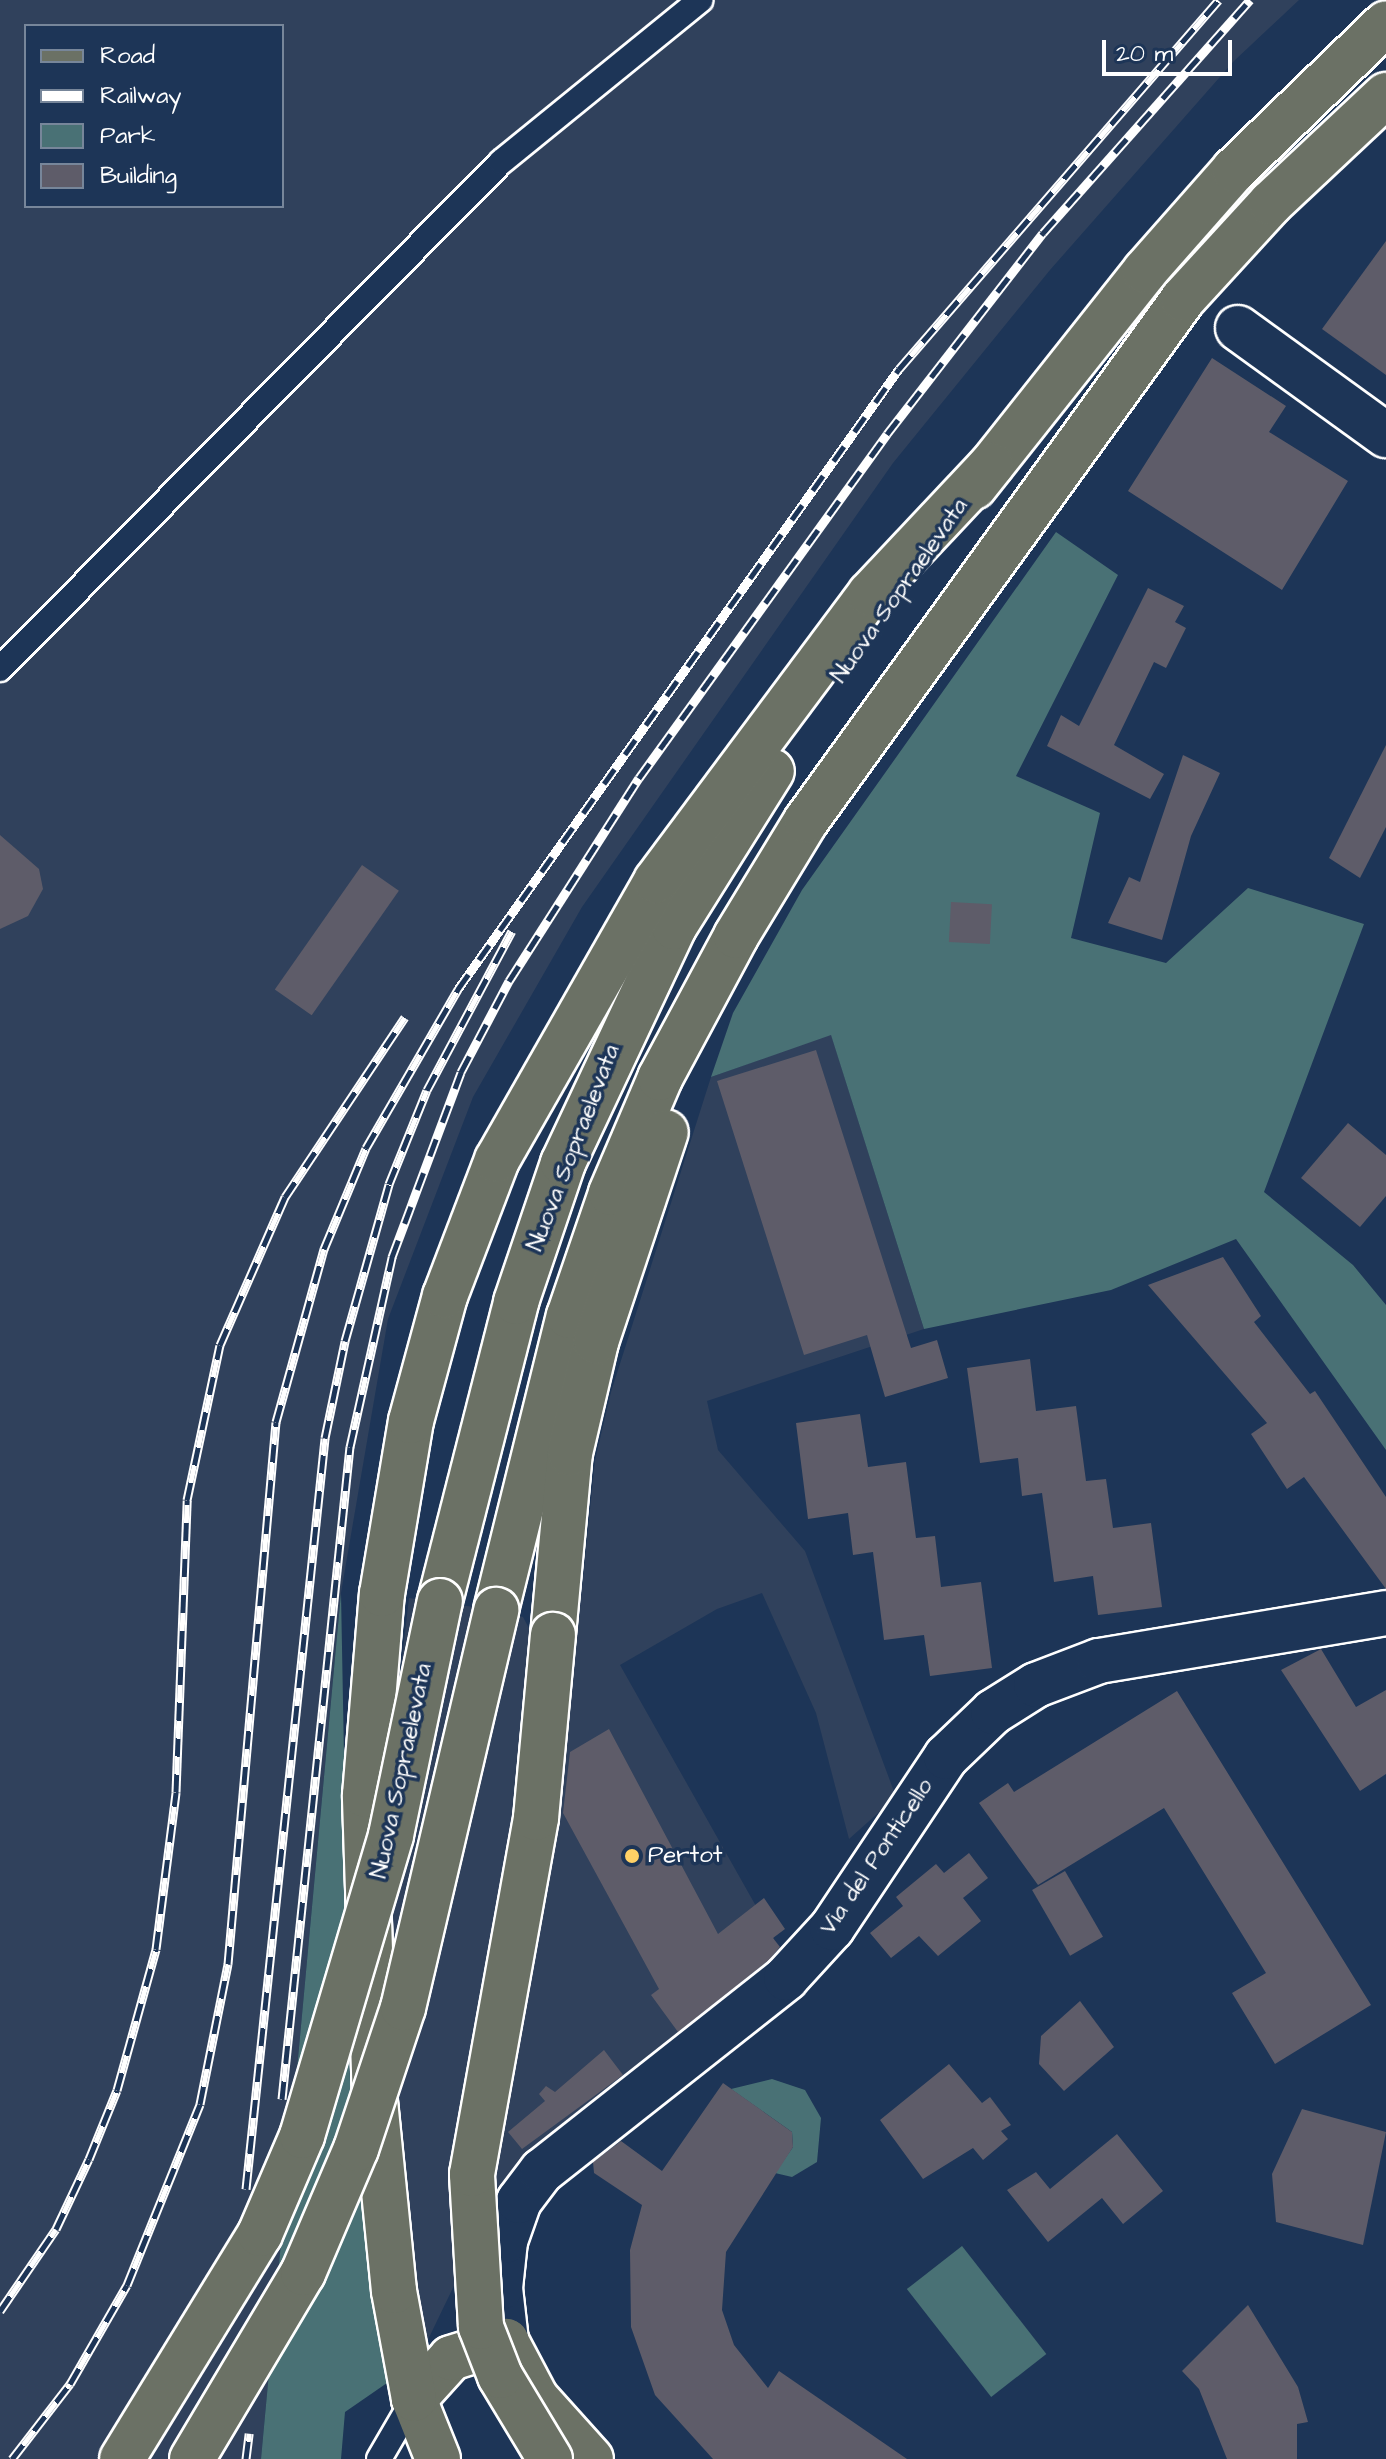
<!DOCTYPE html>
<style>
body{margin:0}
#map{position:relative;width:1386px;height:2459px;overflow:hidden;background:#1d3557;font-family:"Architects Daughter",sans-serif}
div>[style]{position:absolute}
.built>*{inset:0;background:#30415c}
.green>*{inset:0;background:#497175;transform-origin:0 0}
.building>*{inset:0;background:#5e5c69;transform-origin:0 0}
.roads{filter:drop-shadow(2px 0 #fff) drop-shadow(-2px 0 #fff) drop-shadow(0 2px #fff) drop-shadow(0 -2px #fff)}
.service>*{height:24px;margin:-12px;padding:0 12px;transform-origin:12px;border-radius:12px;background:#1d3557}
.minor>*{height:44px;margin:-22px;padding:0 22px;transform-origin:22px;border-radius:22px;background:#1d3557}
.primary>*{height:44px;margin:-22px;padding:0 22px;transform-origin:22px;border-radius:22px;background:#6b7165}
.trunk>*{height:44px;margin:-22px;padding:0 22px;transform-origin:22px;border-radius:22px;background:#6b7165}
.rail>*{height:9px;margin-top:-4.5px;transform-origin:0;background:repeating-linear-gradient(90deg,#1d3557 0 18px,#fff 0 36px);box-sizing:border-box;border-block:2px solid #fff}
.bridges{filter:drop-shadow(2px 0 #fff) drop-shadow(-2px 0 #fff) drop-shadow(0 2px #fff) drop-shadow(0 -2px #fff)}
.trunk-bridge>*{height:44px;margin:-22px;padding:0 22px;transform-origin:22px;border-radius:22px;background:#6b7165}
.dots>*{width:22px;height:22px;translate:-50% -50%;box-sizing:border-box;border:4px solid #1d3557;border-radius:50%}
span{translate:-50% -50%;white-space:nowrap;text-align:center;line-height:1.15;-webkit-text-stroke:7px #1d3557;paint-order:stroke}
.street-label{font-size:24px;color:#fff}
.poi-label{font-size:24px;color:#fff}
.left{translate:0 -50%;text-align:left}
.legend{position:absolute;left:24px;top:24px;width:260px;height:184px;box-sizing:border-box;background:#1d3557;border:2px solid #77869a;margin:0;padding:10px 14px;list-style:none;font-size:24px;color:#fff}
.legend li{display:flex;align-items:center;gap:16px;height:40px}
.legend b{width:40px;border:2px solid #77869a}
.scale{position:absolute;left:1102px;top:40px;width:130px;height:36px;box-sizing:border-box;border:4px solid #fff;border-top:0;padding-left:10px;font-size:24px;line-height:28px;white-space:nowrap;color:#fff;-webkit-text-stroke:6px #1d3557;paint-order:stroke}
</style>
<div id="map">
<div class="built">
<i style="clip-path:polygon(evenodd,0 0,1299px 0,1234px 61px,1050px 270px,893px 463px,582px 907px,473px 1097px,388px 1319px,341px 1593px,261px 2459px,0 2459px,0 0,26px 26px,282px 26px,282px 206px,26px 206px,26px 26px)"></i>
<i style="clip-path:polygon(831px 1034px,924px 1329px,707px 1401px,718px 1450px,805px 1551px,896px 1797px,849px 1839px,816px 1713px,762px 1593px,717px 1609px,620px 1665px,774px 1938px,739px 1990px,712px 2007px,714px 2023px,645px 2069px,622px 2075px,505px 2180px,423px 2350px,394px 2084px,387px 1924px,388px 1779px,409px 1598px,496px 1610px,523px 1617px,531px 1632px,577px 1638px,595px 1460px,611px 1392px,711px 1077px)"></i>
</div>
<div class="green">
<i style="clip-path:polygon(1056px 532px,1118px 575px,1016px 776px,1100px 813px,1071px 938px,1166px 963px,1248px 888px,1364px 924px,1264px 1192px,1353px 1265px,1386px 1305px,1386px 1450px,1236px 1239px,1111px 1290px,924px 1329px,831px 1035px,711px 1077px,733px 1013px,802px 890px)"></i>
<i style="clip-path:polygon(341px 1593px,350px 2082px,387px 2383px,345px 2412px,341px 2459px,261px 2459px)"></i>
<i style="clip-path:polygon(772px 2079px,805px 2090px,821px 2118px,817px 2162px,792px 2177px,775px 2173px,793px 2147px,792px 2132px,731px 2089px)"></i>
<i style="left:962px;top:2246px;width:137px;height:70px;rotate:52deg"></i>
</div>
<div class="building">
<i style="clip-path:polygon(1386px 241px,1386px 375px,1322px 329px)"></i>
<i style="clip-path:polygon(1212px 358px,1286px 406px,1269px 432px,1348px 481px,1282px 590px,1128px 491px)"></i>
<i style="clip-path:polygon(1148px 588px,1184px 606px,1175px 622px,1186px 628px,1166px 668px,1154px 662px,1114px 745px,1164px 774px,1150px 799px,1047px 746px,1061px 715px,1079px 726px)"></i>
<i style="clip-path:polygon(1386px 745px,1386px 827px,1360px 878px,1329px 858px)"></i>
<i style="clip-path:polygon(1183px 755px,1220px 773px,1191px 836px,1162px 940px,1108px 923px,1129px 877px,1140px 882px)"></i>
<i style="clip-path:polygon(0 835px,39px 869px,43px 889px,28px 916px,0 929px)"></i>
<i style="left:362px;top:865px;width:45px;height:152px;rotate:35deg"></i>
<i style="left:951px;top:902px;width:41px;height:40px;rotate:3deg"></i>
<i style="clip-path:polygon(816px 1050px,911px 1348px,937px 1340px,948px 1378px,885px 1397px,867px 1335px,804px 1355px,717px 1081px)"></i>
<i style="clip-path:polygon(1348px 1123px,1386px 1155px,1386px 1196px,1360px 1227px,1301px 1178px)"></i>
<i style="clip-path:polygon(1223px 1257px,1261px 1316px,1254px 1322px,1310px 1394px,1315px 1391px,1386px 1497px,1386px 1589px,1304px 1477px,1287px 1489px,1251px 1434px,1267px 1423px,1148px 1285px)"></i>
<i style="clip-path:polygon(1030px 1359px,1036px 1411px,1076px 1406px,1086px 1481px,1106px 1479px,1113px 1528px,1151px 1523px,1162px 1607px,1098px 1615px,1093px 1576px,1054px 1582px,1042px 1493px,1022px 1496px,1018px 1458px,980px 1463px,967px 1368px)"></i>
<i style="clip-path:polygon(860px 1414px,868px 1467px,906px 1462px,916px 1538px,935px 1536px,941px 1587px,981px 1582px,992px 1668px,930px 1676px,924px 1635px,884px 1640px,873px 1552px,853px 1555px,848px 1513px,808px 1519px,796px 1423px)"></i>
<i style="clip-path:polygon(1321px 1649px,1356px 1707px,1386px 1690px,1386px 1774px,1360px 1791px,1281px 1670px)"></i>
<i style="clip-path:polygon(1177px 1691px,1371px 2005px,1275px 2064px,1232px 1993px,1266px 1973px,1164px 1808px,1038px 1885px,979px 1803px,1008px 1783px,1014px 1792px)"></i>
<i style="clip-path:polygon(609px 1729px,718px 1934px,764px 1898px,785px 1929px,773px 1938px,780px 1947px,769px 1960px,678px 2032px,651px 1995px,659px 1989px,563px 1813px,570px 1752px)"></i>
<i style="clip-path:polygon(969px 1853px,988px 1878px,963px 1898px,981px 1921px,938px 1956px,919px 1936px,891px 1958px,870px 1933px,903px 1906px,896px 1897px,936px 1864px,944px 1873px)"></i>
<i style="left:1065px;top:1871px;width:76px;height:38px;rotate:60deg"></i>
<i style="clip-path:polygon(1080px 2001px,1114px 2047px,1064px 2091px,1039px 2064px,1041px 2036px)"></i>
<i style="clip-path:polygon(604px 2050px,623px 2075px,522px 2149px,508px 2132px,545px 2101px,539px 2094px,546px 2086px,555px 2092px)"></i>
<i style="clip-path:polygon(949px 2064px,982px 2103px,990px 2097px,1011px 2125px,1001px 2131px,1008px 2139px,983px 2160px,973px 2148px,923px 2179px,880px 2120px)"></i>
<i style="clip-path:polygon(723px 2083px,792px 2132px,793px 2147px,726px 2252px,722px 2310px,734px 2345px,768px 2388px,779px 2371px,907px 2459px,713px 2459px,655px 2395px,631px 2327px,630px 2250px,642px 2205px,594px 2173px,593px 2162px,621px 2141px,662px 2171px)"></i>
<i style="clip-path:polygon(1302px 2109px,1386px 2132px,1363px 2245px,1276px 2222px,1272px 2174px)"></i>
<i style="clip-path:polygon(1117px 2134px,1163px 2191px,1123px 2224px,1102px 2198px,1048px 2242px,1007px 2190px,1036px 2172px,1050px 2189px)"></i>
<i style="clip-path:polygon(1248px 2305px,1298px 2387px,1308px 2422px,1297px 2424px,1297px 2459px,1227px 2459px,1199px 2389px,1182px 2371px)"></i>
</div>
<div class="roads">
<div class="service">
<i style="left:0;top:669px;width:713px;rotate:-45.34deg"></i>
<i style="left:501px;top:162px;width:257px;rotate:-39.1deg"></i>
<i style="left:379px;top:2459px;width:69px;rotate:-59.7deg"></i>
</div>
<div class="minor">
<i style="left:1238px;top:328px;width:183px;rotate:35.9deg"></i>
<i style="left:506px;top:2341px;width:53px;rotate:-96.5deg"></i>
<i style="left:500px;top:2288px;width:47px;rotate:-83.9deg"></i>
<i style="left:505px;top:2241px;width:42px;rotate:-70.7deg"></i>
<i style="left:519px;top:2201px;width:38px;rotate:-53deg"></i>
<i style="left:542px;top:2171px;width:311px;rotate:-38.3deg"></i>
<i style="left:786px;top:1978px;width:68px;rotate:-47.4deg"></i>
<i style="left:832px;top:1928px;width:206px;rotate:-56.3deg"></i>
<i style="left:946px;top:1757px;width:65px;rotate:-43.8deg"></i>
<i style="left:993px;top:1712px;width:51px;rotate:-32.1deg"></i>
<i style="left:1036px;top:1685px;width:67px;rotate:-20.9deg"></i>
<i style="left:1099px;top:1661px;width:291px;rotate:-9.5deg"></i>
</div>
<div class="primary">
<i style="left:438px;top:2459px;width:65px;rotate:-111.8deg"></i>
<i style="left:414px;top:2399px;width:55px;rotate:-47.9deg"></i>
<i style="left:451px;top:2358px;width:58px;rotate:-17.2deg"></i>
<i style="left:506px;top:2341px;width:64px;rotate:62.2deg"></i>
<i style="left:536px;top:2398px;width:82px;rotate:48deg"></i>
</div>
<div class="trunk">
<i style="left:974px;top:487px;width:275px;rotate:-51.6deg"></i>
<i style="left:1145px;top:271px;width:135px;rotate:-48.6deg"></i>
<i style="left:1234px;top:170px;width:211px;rotate:-44deg"></i>
<i style="left:440px;top:1601px;width:309px;rotate:-75.7deg"></i>
<i style="left:516px;top:1302px;width:147px;rotate:-71.3deg"></i>
<i style="left:563px;top:1163px;width:261px;rotate:-64.8deg"></i>
<i style="left:674px;top:927px;width:184px;rotate:-57.9deg"></i>
<i style="left:496px;top:1610px;width:303px;rotate:-76.1deg"></i>
<i style="left:569px;top:1316px;width:130px;rotate:-71.1deg"></i>
<i style="left:611px;top:1193px;width:125px;rotate:-66.9deg"></i>
<i style="left:660px;top:1078px;width:161px;rotate:-61.8deg"></i>
<i style="left:736px;top:936px;width:135px;rotate:-58.7deg"></i>
<i style="left:806px;top:821px;width:644px;rotate:-54.16deg"></i>
<i style="left:1183px;top:299px;width:130px;rotate:-47.5deg"></i>
<i style="left:1271px;top:203px;width:158px;rotate:-43.2deg"></i>
<i style="left:553px;top:1635px;width:183px;rotate:-84.7deg"></i>
<i style="left:570px;top:1453px;width:114px;rotate:-76.8deg"></i>
<i style="left:596px;top:1342px;width:221px;rotate:-71.6deg"></i>
<i style="left:414px;top:2399px;width:110px;rotate:-100.5deg"></i>
<i style="left:394px;top:2291px;width:191px;rotate:-95.7deg"></i>
<i style="left:375px;top:2101px;width:306px;rotate:-91.9deg"></i>
<i style="left:365px;top:1795px;width:202px;rotate:-85.2deg"></i>
<i style="left:382px;top:1594px;width:175px;rotate:-80.5deg"></i>
<i style="left:411px;top:1421px;width:130px;rotate:-74.8deg"></i>
<i style="left:445px;top:1296px;width:146px;rotate:-69.1deg"></i>
<i style="left:497px;top:1160px;width:321px;rotate:-60.3deg"></i>
<i style="left:656px;top:881px;width:358px;rotate:-53.3deg"></i>
<i style="left:870px;top:594px;width:177px;rotate:-46.8deg"></i>
</div>
</div>
<div class="rail">
<i style="left:282px;top:2099px;width:656px;rotate:-84.05deg"></i>
<i style="left:350px;top:1447px;width:195px;rotate:-77.5deg"></i>
<i style="left:392px;top:1257px;width:197px;rotate:-69.5deg"></i>
<i style="left:461px;top:1072px;width:103px;rotate:-62.2deg"></i>
<i style="left:509px;top:981px;width:241px;rotate:-57.4deg"></i>
<i style="left:639px;top:778px;width:424px;rotate:-54.2deg"></i>
<i style="left:887px;top:434px;width:254px;rotate:-52.2deg"></i>
<i style="left:1043px;top:233px;width:312px;rotate:-48.4deg"></i>
<i style="left:246px;top:2189px;width:755px;rotate:-83.99deg"></i>
<i style="left:325px;top:1438px;width:99px;rotate:-78.3deg"></i>
<i style="left:345px;top:1341px;width:163px;rotate:-74.3deg"></i>
<i style="left:389px;top:1184px;width:101px;rotate:-68deg"></i>
<i style="left:427px;top:1090px;width:180px;rotate:-61.9deg"></i>
<i style="left:0;top:2311px;width:99px;rotate:-55.7deg"></i>
<i style="left:56px;top:2229px;width:77px;rotate:-64.8deg"></i>
<i style="left:89px;top:2159px;width:74px;rotate:-67.9deg"></i>
<i style="left:117px;top:2090px;width:146px;rotate:-74.5deg"></i>
<i style="left:156px;top:1949px;width:158px;rotate:-82.7deg"></i>
<i style="left:176px;top:1792px;width:292px;rotate:-87.8deg"></i>
<i style="left:187px;top:1500px;width:158px;rotate:-78deg"></i>
<i style="left:220px;top:1345px;width:162px;rotate:-66.3deg"></i>
<i style="left:285px;top:1197px;width:216px;rotate:-56.3deg"></i>
<i style="left:12px;top:2459px;width:95px;rotate:-52.3deg"></i>
<i style="left:70px;top:2384px;width:114px;rotate:-60.1deg"></i>
<i style="left:127px;top:2285px;width:195px;rotate:-68deg"></i>
<i style="left:200px;top:2104px;width:143px;rotate:-78.7deg"></i>
<i style="left:228px;top:1964px;width:544px;rotate:-84.94deg"></i>
<i style="left:276px;top:1422px;width:180px;rotate:-74.5deg"></i>
<i style="left:324px;top:1249px;width:109px;rotate:-67.4deg"></i>
<i style="left:366px;top:1148px;width:184px;rotate:-59.9deg"></i>
<i style="left:458px;top:989px;width:761px;rotate:-54.58deg"></i>
<i style="left:899px;top:369px;width:488px;rotate:-49.1deg"></i>
<i style="left:246px;top:2459px;width:26px;rotate:-83deg"></i>
</div>
<div class="bridges">
<div class="trunk-bridge">
<i style="left:122px;top:2459px;width:264px;rotate:-58.5deg"></i>
<i style="left:260px;top:2234px;width:107px;rotate:-66.8deg"></i>
<i style="left:302px;top:2136px;width:314px;rotate:-73.5deg"></i>
<i style="left:391px;top:1835px;width:239px;rotate:-78.2deg"></i>
<i style="left:192px;top:2459px;width:217px;rotate:-59.2deg"></i>
<i style="left:303px;top:2273px;width:135px;rotate:-66.9deg"></i>
<i style="left:356px;top:2149px;width:149px;rotate:-71.6deg"></i>
<i style="left:403px;top:2008px;width:409px;rotate:-76.8deg"></i>
<i style="left:550px;top:2459px;width:97px;rotate:-121.1deg"></i>
<i style="left:500px;top:2376px;width:53px;rotate:-111.2deg"></i>
<i style="left:481px;top:2327px;width:153px;rotate:-93.4deg"></i>
<i style="left:472px;top:2174px;width:362px;rotate:-79.8deg"></i>
<i style="left:536px;top:1818px;width:184px;rotate:-84.7deg"></i>
</div>
</div>
<div class="dots">
<i style="left:632px;top:1856px;background:#ffd166"></i>
</div>
<div class="street-label">
<span style="left:900px;top:591px;rotate:-55deg">Nuova Sopraelevata</span>
<span style="left:574px;top:1148px;rotate:-69deg">Nuova Sopraelevata</span>
<span style="left:402px;top:1771px;rotate:-78deg">Nuova Sopraelevata</span>
<span style="left:877px;top:1857px;rotate:-56deg">Via del Ponticello</span>
</div>
<div class="poi-label">
<span class="left" style="left:648px;top:1856px">Pertot</span>
</div>
<ul class="legend">
<li><b style="height:10px;background:#6b7165"></b>Road</li>
<li><b style="height:10px;background:#fff"></b>Railway</li>
<li><b style="height:22px;background:#497175"></b>Park</li>
<li><b style="height:22px;background:#5e5c69"></b>Building</li>
</ul>
<div class="scale">20 m</div>
</div>
